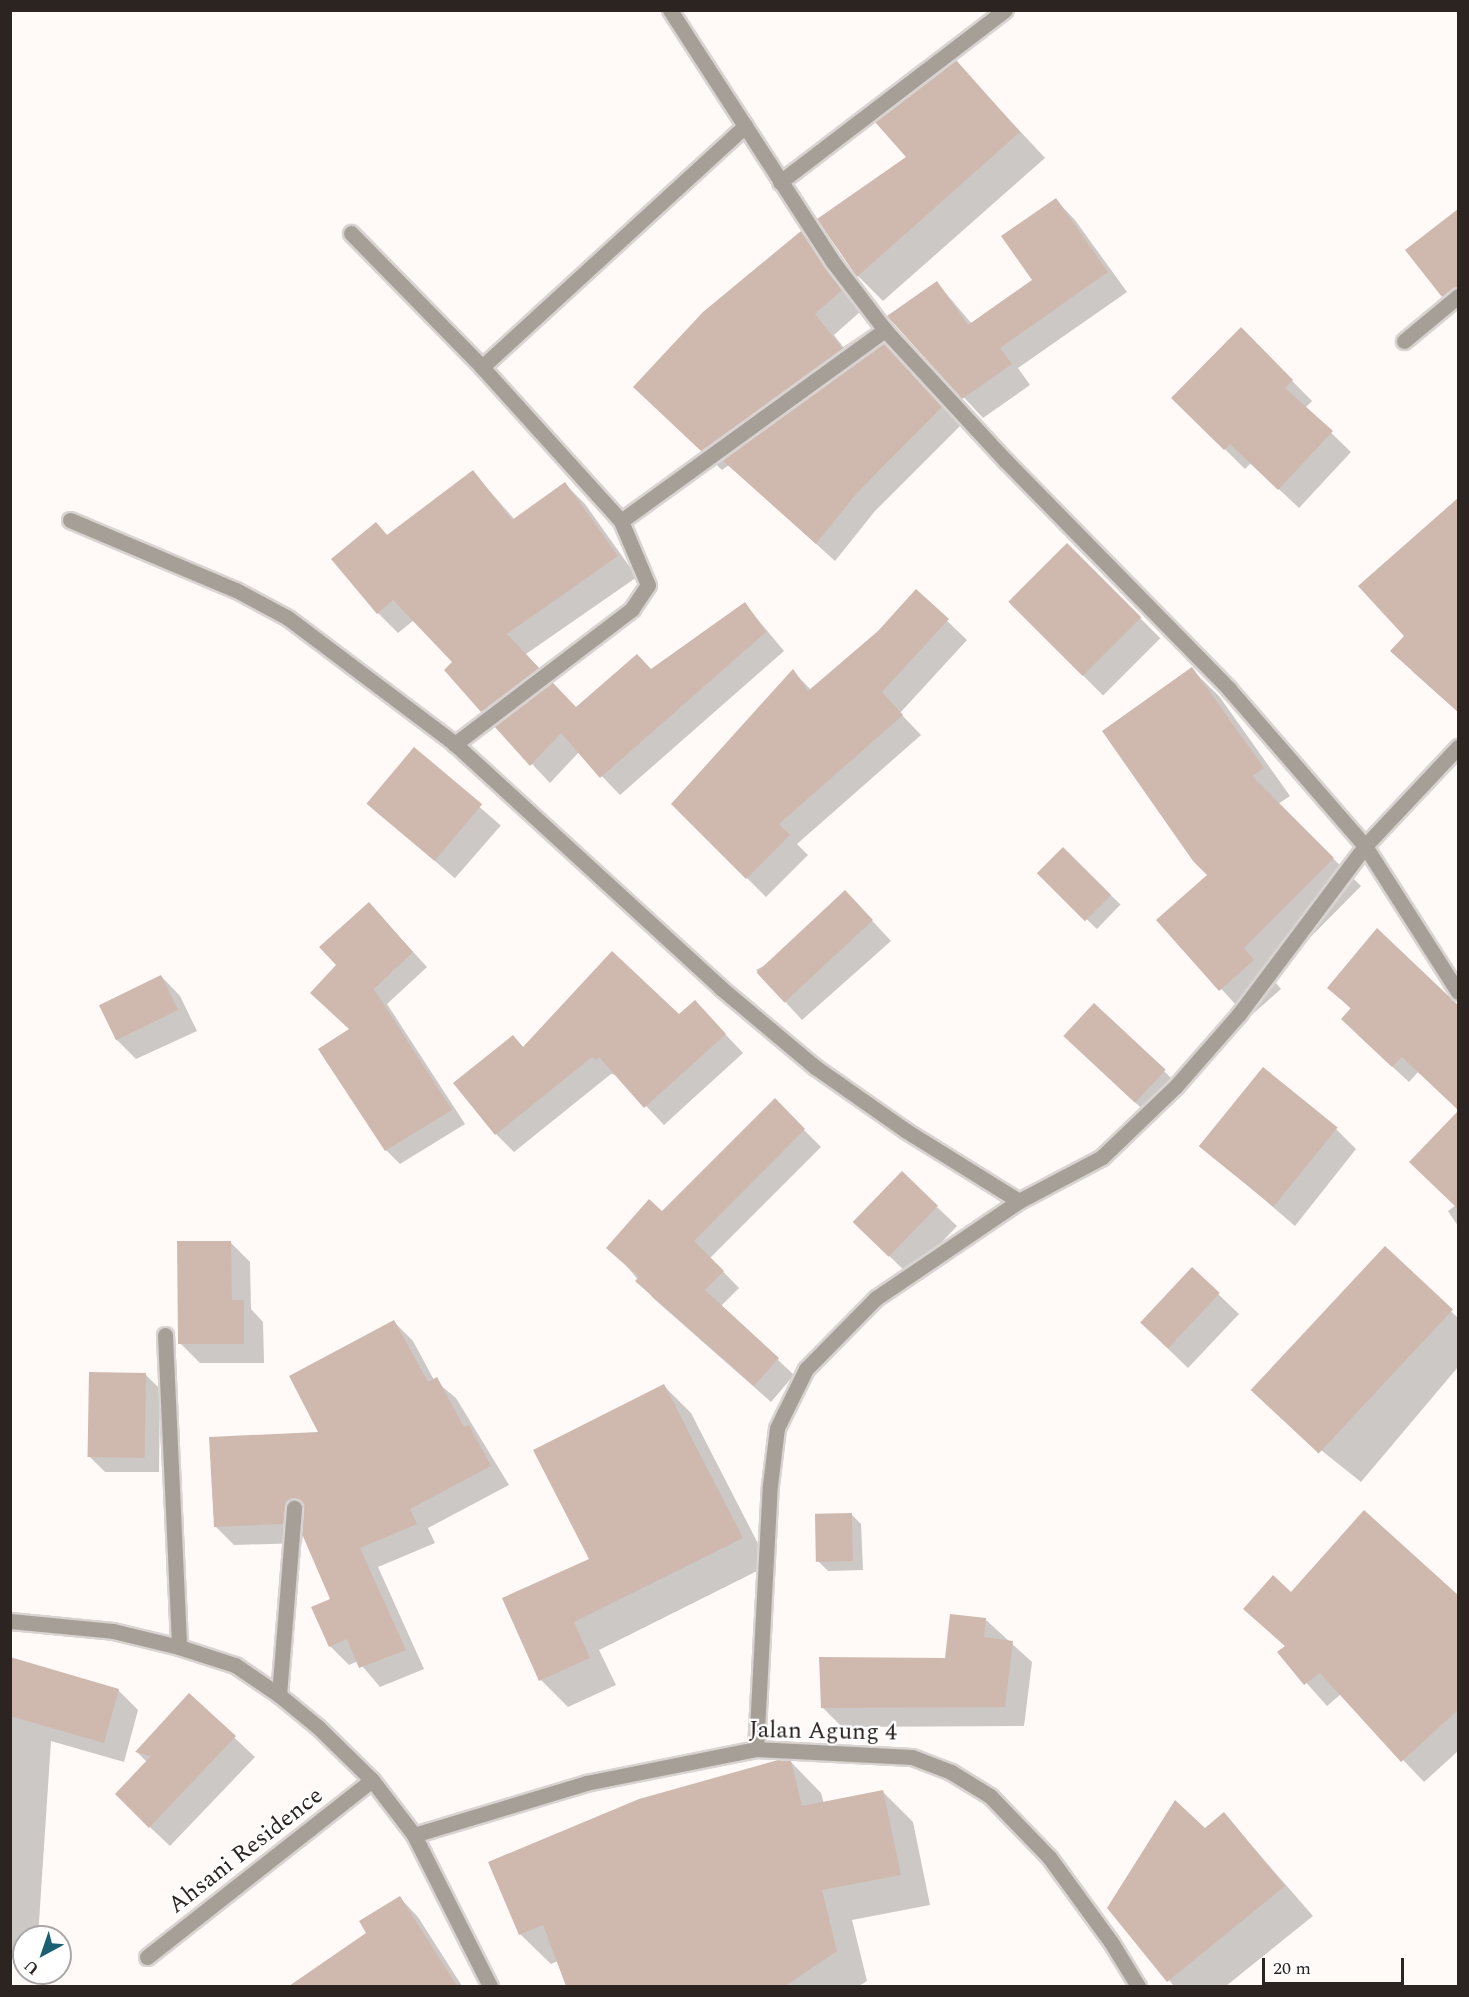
<!DOCTYPE html>
<style>
body{margin:0}
#map{position:relative;width:1469px;height:1997px;overflow:hidden;background:#fffaf8;font-family:Spectral,serif}
div>[style]{position:absolute}
.shadow>*{inset:0;background:#0003;transform-origin:0 0}
.building>*{inset:0;background:#cfb9af;transform-origin:0 0}
.roads{filter:drop-shadow(2px 0 #d9d3d1) drop-shadow(-2px 0 #d9d3d1) drop-shadow(0 2px #d9d3d1) drop-shadow(0 -2px #d9d3d1)}
.minor>*{height:15px;margin:-7.5px;padding:0 7.5px;transform-origin:7.5px;border-radius:7.5px;background:#a59f97}
span{translate:-50% -50%;white-space:nowrap;text-align:center;line-height:1.15;-webkit-text-stroke:4.5px #fff;paint-order:stroke}
.street-label{font-size:24px;color:#2c2420}
.frame{position:absolute;inset:0;border:12px solid #2c2420;pointer-events:none}
.north{position:absolute;left:12px;top:1925px;width:60px;height:60px;box-sizing:border-box;background:#fff;border:2px solid #aba7a6;border-radius:50%;rotate:220deg;font-size:16px;font-weight:700;line-height:24px;text-align:center;color:#2c2420}
.north::after{content:'';display:block;margin:auto;width:21px;height:27px;background:#1b5f72;clip-path:polygon(50% 0,100% 100%,50% 72%,0 100%)}
.scale{position:absolute;left:1262px;top:1958px;width:142px;height:27px;box-sizing:border-box;border:3px solid #2c2420;border-top:0;padding-left:8px;font-size:18px;line-height:21px;white-space:nowrap;color:#2c2420;-webkit-text-stroke:4px #fff;paint-order:stroke}
</style>
<div id="map">
<div class="shadow">
<i style="clip-path:polygon(956px 62px,1045px 158px,883px 301px,858px 276px,908px 157px)"></i>
<i style="clip-path:polygon(1056px 200px,1075px 220px,1127px 292px,1018px 368px,1030px 385px,983px 418px,889px 316px,937px 283px,972px 324px,1034px 281px)"></i>
<i style="clip-path:polygon(1454px 214px,1458px 219px,1458px 312px,1443px 296px)"></i>
<i style="clip-path:polygon(801px 233px,821px 252px,861px 311px,834px 335px,844px 348px,871px 330px,960px 426px,875px 511px,835px 561px,729px 465px,722px 470px,654px 406px)"></i>
<i style="clip-path:polygon(1241px 329px,1312px 401px,1305px 408px,1351px 452px,1299px 508px,1251px 463px,1245px 469px,1173px 398px)"></i>
<i style="clip-path:polygon(473px 472px,515px 520px,565px 484px,585px 504px,637px 577px,526px 654px,577px 709px,652px 670px,745px 604px,784px 651px,620px 795px,579px 752px,550px 783px,482px 711px,454px 662px,414px 620px,398px 633px,378px 613px,376px 524px,388px 536px)"></i>
<i style="clip-path:polygon(1445px 511px,1458px 525px,1458px 712px,1412px 671px,1406px 636px)"></i>
<i style="left:1067px;top:545px;width:132px;height:81px;rotate:45deg"></i>
<i style="clip-path:polygon(916px 591px,967px 640px,900px 713px,921px 735px,797px 844px,808px 855px,766px 897px,673px 804px,793px 671px,811px 690px,879px 632px)"></i>
<i style="clip-path:polygon(1191px 669px,1219px 696px,1290px 796px,1278px 804px,1361px 886px,1271px 977px,1281px 989px,1248px 1018px,1158px 920px,1210px 875px)"></i>
<i style="left:414px;top:750px;width:115px;height:70px;rotate:41deg"></i>
<i style="left:1063px;top:849px;width:80px;height:34px;rotate:44deg"></i>
<i style="clip-path:polygon(864px 912px,891px 941px,802px 1020px,756px 970px)"></i>
<i style="clip-path:polygon(383px 919px,427px 967px,387px 1004px,465px 1124px,400px 1164px,386px 1150px,351px 1030px)"></i>
<i style="clip-path:polygon(1377px 930px,1458px 1007px,1458px 1088px,1448px 1099px,1418px 1072px,1409px 1082px,1358px 1035px,1352px 1010px,1329px 988px)"></i>
<i style="clip-path:polygon(161px 976px,180px 996px,197px 1031px,136px 1059px,116px 1039px)"></i>
<i style="clip-path:polygon(695px 1002px,743px 1053px,664px 1125px,617px 1075px,611px 1074px,514px 1152px,496px 1134px,513px 1037px,524px 1048px,679px 1016px)"></i>
<i style="clip-path:polygon(1086px 1056px,1164px 1071px,1183px 1090px,1155px 1121px)"></i>
<i style="clip-path:polygon(775px 1101px,821px 1147px,710px 1258px,739px 1288px,721px 1306px,794px 1375px,771px 1402px,653px 1298px,625px 1264px,663px 1213px)"></i>
<i style="clip-path:polygon(1458px 1113px,1458px 1226px,1448px 1211px,1456px 1205px,1411px 1162px)"></i>
<i style="clip-path:polygon(1336px 1129px,1356px 1149px,1295px 1226px,1200px 1144px)"></i>
<i style="clip-path:polygon(937px 1207px,957px 1226px,910px 1276px,875px 1242px)"></i>
<i style="clip-path:polygon(230px 1242px,250px 1262px,251px 1309px,263px 1322px,264px 1363px,200px 1363px,180px 1343px)"></i>
<i style="clip-path:polygon(1385px 1248px,1458px 1318px,1458px 1367px,1361px 1482px,1282px 1419px,1253px 1390px)"></i>
<i style="clip-path:polygon(1192px 1269px,1239px 1314px,1188px 1368px,1162px 1343px)"></i>
<i style="clip-path:polygon(394px 1322px,413px 1341px,434px 1380px,456px 1398px,509px 1485px,428px 1528px,435px 1543px,378px 1567px,424px 1669px,380px 1687px,358px 1661px,349px 1665px,330px 1646px,332px 1599px,303px 1534px,302px 1543px,234px 1545px,215px 1526px,321px 1433px)"></i>
<i style="clip-path:polygon(145px 1374px,160px 1389px,159px 1472px,105px 1472px,90px 1457px)"></i>
<i style="clip-path:polygon(664px 1386px,691px 1413px,769px 1565px,599px 1650px,616px 1685px,568px 1707px,541px 1680px)"></i>
<i style="clip-path:polygon(852px 1515px,861px 1524px,863px 1570px,828px 1571px,818px 1561px)"></i>
<i style="clip-path:polygon(1291px 1594px,1458px 1596px,1458px 1751px,1424px 1782px,1341px 1694px,1327px 1706px,1279px 1652px,1286px 1647px,1245px 1609px)"></i>
<i style="clip-path:polygon(986px 1620px,1032px 1662px,1024px 1726px,842px 1727px,822px 1707px,946px 1660px)"></i>
<i style="clip-path:polygon(10px 1658px,118px 1690px,138px 1710px,124px 1762px,51px 1741px,38px 1937px,24px 1937px,24px 1959px,10px 1958px)"></i>
<i style="clip-path:polygon(189px 1695px,255px 1757px,170px 1846px,136px 1814px,147px 1762px,137px 1752px)"></i>
<i style="clip-path:polygon(791px 1762px,821px 1793px,824px 1804px,883px 1792px,913px 1822px,930px 1905px,852px 1920px,867px 1981px,859px 1986px,568px 1986px,558px 1961px,551px 1964px,520px 1934px)"></i>
<i style="clip-path:polygon(1224px 1814px,1313px 1916px,1226px 1986px,1174px 1986px,1109px 1908px)"></i>
<i style="clip-path:polygon(400px 1898px,418px 1917px,462px 1986px,291px 1986px,368px 1934px)"></i>
</div>
<div class="building">
<i style="clip-path:polygon(956px 60px,1020px 132px,857px 277px,817px 219px,906px 157px,875px 122px)"></i>
<i style="clip-path:polygon(1056px 198px,1108px 272px,1000px 348px,1012px 364px,962px 399px,887px 316px,937px 281px,968px 325px,1032px 280px,1001px 236px)"></i>
<i style="clip-path:polygon(1458px 209px,1458px 287px,1442px 297px,1405px 250px)"></i>
<i style="clip-path:polygon(801px 231px,842px 290px,815px 314px,842px 348px,871px 328px,701px 451px,633px 387px,703px 312px)"></i>
<i style="clip-path:polygon(1241px 327px,1293px 380px,1285px 388px,1333px 431px,1278px 490px,1230px 444px,1224px 450px,1171px 398px)"></i>
<i style="clip-path:polygon(884px 343px,942px 407px,857px 493px,816px 544px,722px 460px)"></i>
<i style="clip-path:polygon(473px 470px,512px 520px,565px 482px,618px 556px,507px 634px,539px 668px,481px 712px,444px 670px,452px 662px,393px 600px,377px 614px,331px 559px,376px 522px,387px 535px)"></i>
<i style="clip-path:polygon(1458px 498px,1458px 712px,1390px 651px,1404px 636px,1358px 586px)"></i>
<i style="left:1067px;top:543px;width:105px;height:83px;rotate:45deg"></i>
<i style="clip-path:polygon(916px 589px,949px 619px,882px 692px,903px 715px,779px 824px,790px 835px,746px 879px,671px 804px,793px 669px,808px 691px,878px 631px)"></i>
<i style="clip-path:polygon(745px 602px,766px 632px,600px 778px,561px 733px,530px 766px,494px 726px,552px 682px,576px 707px,637px 654px,651px 669px)"></i>
<i style="clip-path:polygon(1192px 667px,1264px 768px,1252px 776px,1334px 858px,1244px 948px,1254px 960px,1219px 991px,1156px 920px,1207px 875px,1193px 861px,1102px 731px)"></i>
<i style="left:414px;top:747px;width:89px;height:74px;rotate:40deg"></i>
<i style="left:1063px;top:847px;width:68px;height:37px;rotate:45deg"></i>
<i style="left:845px;top:890px;width:41px;height:121px;rotate:47deg"></i>
<i style="clip-path:polygon(369px 902px,413px 952px,374px 989px,452px 1110px,385px 1151px,318px 1049px,349px 1029px,310px 993px,336px 965px,319px 947px)"></i>
<i style="clip-path:polygon(1377px 928px,1458px 1005px,1458px 1110px,1402px 1057px,1392px 1067px,1341px 1019px,1351px 1008px,1327px 988px)"></i>
<i style="clip-path:polygon(612px 951px,679px 1014px,695px 1000px,726px 1034px,644px 1108px,599px 1057px,596px 1060px,592px 1057px,495px 1135px,453px 1083px,513px 1035px,523px 1047px)"></i>
<i style="left:161px;top:975px;width:39px;height:69px;rotate:64deg"></i>
<i style="left:1094px;top:1003px;width:98px;height:45px;rotate:43deg"></i>
<i style="left:1263px;top:1067px;width:96px;height:102px;rotate:39deg"></i>
<i style="clip-path:polygon(775px 1098px,805px 1129px,694px 1241px,724px 1271px,705px 1290px,779px 1358px,754px 1386px,635px 1281px,639px 1277px,606px 1248px,649px 1199px,662px 1211px)"></i>
<i style="clip-path:polygon(1458px 1111px,1458px 1209px,1409px 1162px)"></i>
<i style="left:902px;top:1171px;width:50px;height:71px;rotate:44deg"></i>
<i style="clip-path:polygon(177px 1241px,231px 1241px,232px 1300px,244px 1300px,244px 1344px,178px 1344px)"></i>
<i style="left:1385px;top:1246px;width:93px;height:197px;rotate:43deg"></i>
<i style="left:1192px;top:1267px;width:38px;height:76px;rotate:43deg"></i>
<i style="clip-path:polygon(394px 1320px,428px 1382px,437px 1377px,464px 1427px,469px 1425px,491px 1466px,410px 1509px,417px 1524px,360px 1548px,406px 1650px,359px 1668px,347px 1639px,329px 1647px,311px 1607px,330px 1599px,302px 1534px,304px 1509px,300px 1500px,286px 1502px,283px 1524px,214px 1527px,209px 1437px,318px 1432px,289px 1376px)"></i>
<i style="left:89px;top:1372px;width:57px;height:85px;rotate:1deg"></i>
<i style="clip-path:polygon(664px 1384px,743px 1538px,574px 1622px,590px 1658px,539px 1681px,502px 1598px,589px 1559px,533px 1450px)"></i>
<i style="clip-path:polygon(1364px 1510px,1458px 1595px,1458px 1710px,1401px 1762px,1320px 1673px,1304px 1685px,1277px 1652px,1285px 1646px,1243px 1609px,1273px 1575px,1291px 1592px)"></i>
<i style="left:852px;top:1513px;width:48px;height:37px;rotate:89deg"></i>
<i style="clip-path:polygon(950px 1614px,986px 1618px,984px 1637px,1013px 1641px,1005px 1707px,821px 1708px,819px 1657px,945px 1658px)"></i>
<i style="clip-path:polygon(10px 1657px,119px 1689px,104px 1743px,10px 1716px)"></i>
<i style="clip-path:polygon(189px 1693px,236px 1736px,149px 1828px,115px 1794px,151px 1756px,135px 1752px)"></i>
<i style="clip-path:polygon(778px 1760px,791px 1761px,802px 1806px,883px 1790px,901px 1875px,822px 1890px,837px 1951px,785px 1986px,566px 1986px,543px 1925px,519px 1935px,488px 1862px,639px 1799px)"></i>
<i style="clip-path:polygon(1175px 1800px,1205px 1828px,1224px 1812px,1285px 1886px,1167px 1982px,1107px 1908px)"></i>
<i style="clip-path:polygon(400px 1896px,457px 1986px,289px 1986px,366px 1933px,359px 1921px)"></i>
</div>
<div class="roads">
<div class="minor">
<i style="left:670px;top:10px;width:300px;rotate:57.1deg"></i>
<i style="left:833px;top:262px;width:86px;rotate:52.6deg"></i>
<i style="left:885px;top:330px;width:178px;rotate:47.3deg"></i>
<i style="left:1006px;top:461px;width:319px;rotate:45.6deg"></i>
<i style="left:1229px;top:689px;width:208px;rotate:49.1deg"></i>
<i style="left:1365px;top:846px;width:173px;rotate:57.5deg"></i>
<i style="left:780px;top:182px;width:283px;rotate:-37.4deg"></i>
<i style="left:351px;top:233px;width:187px;rotate:45.6deg"></i>
<i style="left:482px;top:367px;width:207px;rotate:47.9deg"></i>
<i style="left:621px;top:521px;width:69px;rotate:67.1deg"></i>
<i style="left:648px;top:585px;width:29px;rotate:124deg"></i>
<i style="left:632px;top:609px;width:223px;rotate:142.7deg"></i>
<i style="left:1404px;top:341px;width:70px;rotate:-39.8deg"></i>
<i style="left:482px;top:367px;width:357px;rotate:-42.5deg"></i>
<i style="left:70px;top:520px;width:180px;rotate:22.9deg"></i>
<i style="left:236px;top:590px;width:59px;rotate:28.3deg"></i>
<i style="left:288px;top:618px;width:209px;rotate:37deg"></i>
<i style="left:455px;top:744px;width:361px;rotate:42.5deg"></i>
<i style="left:721px;top:988px;width:123px;rotate:40deg"></i>
<i style="left:815px;top:1067px;width:110px;rotate:35deg"></i>
<i style="left:905px;top:1130px;width:134px;rotate:31.9deg"></i>
<i style="left:621px;top:521px;width:326px;rotate:-35.9deg"></i>
<i style="left:165px;top:1335px;width:312px;rotate:87.4deg"></i>
<i style="left:10px;top:1621px;width:103px;rotate:5.5deg"></i>
<i style="left:113px;top:1631px;width:68px;rotate:13.6deg"></i>
<i style="left:179px;top:1647px;width:59px;rotate:17.8deg"></i>
<i style="left:235px;top:1665px;width:53px;rotate:34.3deg"></i>
<i style="left:279px;top:1695px;width:50px;rotate:39.4deg"></i>
<i style="left:318px;top:1727px;width:76px;rotate:44.5deg"></i>
<i style="left:372px;top:1780px;width:69px;rotate:52.6deg"></i>
<i style="left:414px;top:1835px;width:169px;rotate:63.3deg"></i>
<i style="left:279px;top:1695px;width:188px;rotate:-85.4deg"></i>
<i style="left:756px;top:1749px;width:264px;rotate:-87deg"></i>
<i style="left:770px;top:1485px;width:57px;rotate:-83deg"></i>
<i style="left:777px;top:1428px;width:66px;rotate:-63.8deg"></i>
<i style="left:806px;top:1369px;width:100px;rotate:-45.4deg"></i>
<i style="left:876px;top:1298px;width:173px;rotate:-34.1deg"></i>
<i style="left:1019px;top:1201px;width:94px;rotate:-27.9deg"></i>
<i style="left:1102px;top:1157px;width:103px;rotate:-43.8deg"></i>
<i style="left:1176px;top:1086px;width:96px;rotate:-48.8deg"></i>
<i style="left:1239px;top:1014px;width:210px;rotate:-53.1deg"></i>
<i style="left:1365px;top:846px;width:136px;rotate:-46.8deg"></i>
<i style="left:414px;top:1835px;width:180px;rotate:-16.8deg"></i>
<i style="left:586px;top:1783px;width:173px;rotate:-11.3deg"></i>
<i style="left:756px;top:1749px;width:156px;rotate:2.9deg"></i>
<i style="left:912px;top:1757px;width:42px;rotate:21deg"></i>
<i style="left:951px;top:1772px;width:46px;rotate:31.6deg"></i>
<i style="left:990px;top:1796px;width:85px;rotate:46deg"></i>
<i style="left:1049px;top:1857px;width:105px;rotate:53.9deg"></i>
<i style="left:1111px;top:1942px;width:52px;rotate:58.5deg"></i>
<i style="left:147px;top:1957px;width:286px;rotate:-38.2deg"></i>
</div>
</div>
<div class="street-label">
<span style="left:823px;top:1732px;rotate:1deg">Jalan Agung 4</span>
<span style="left:246px;top:1851px;rotate:-38deg">Ahsani Residence</span>
</div>
<div class="frame"></div>
<div class="north">U</div>
<div class="scale">20 m</div>
</div>
